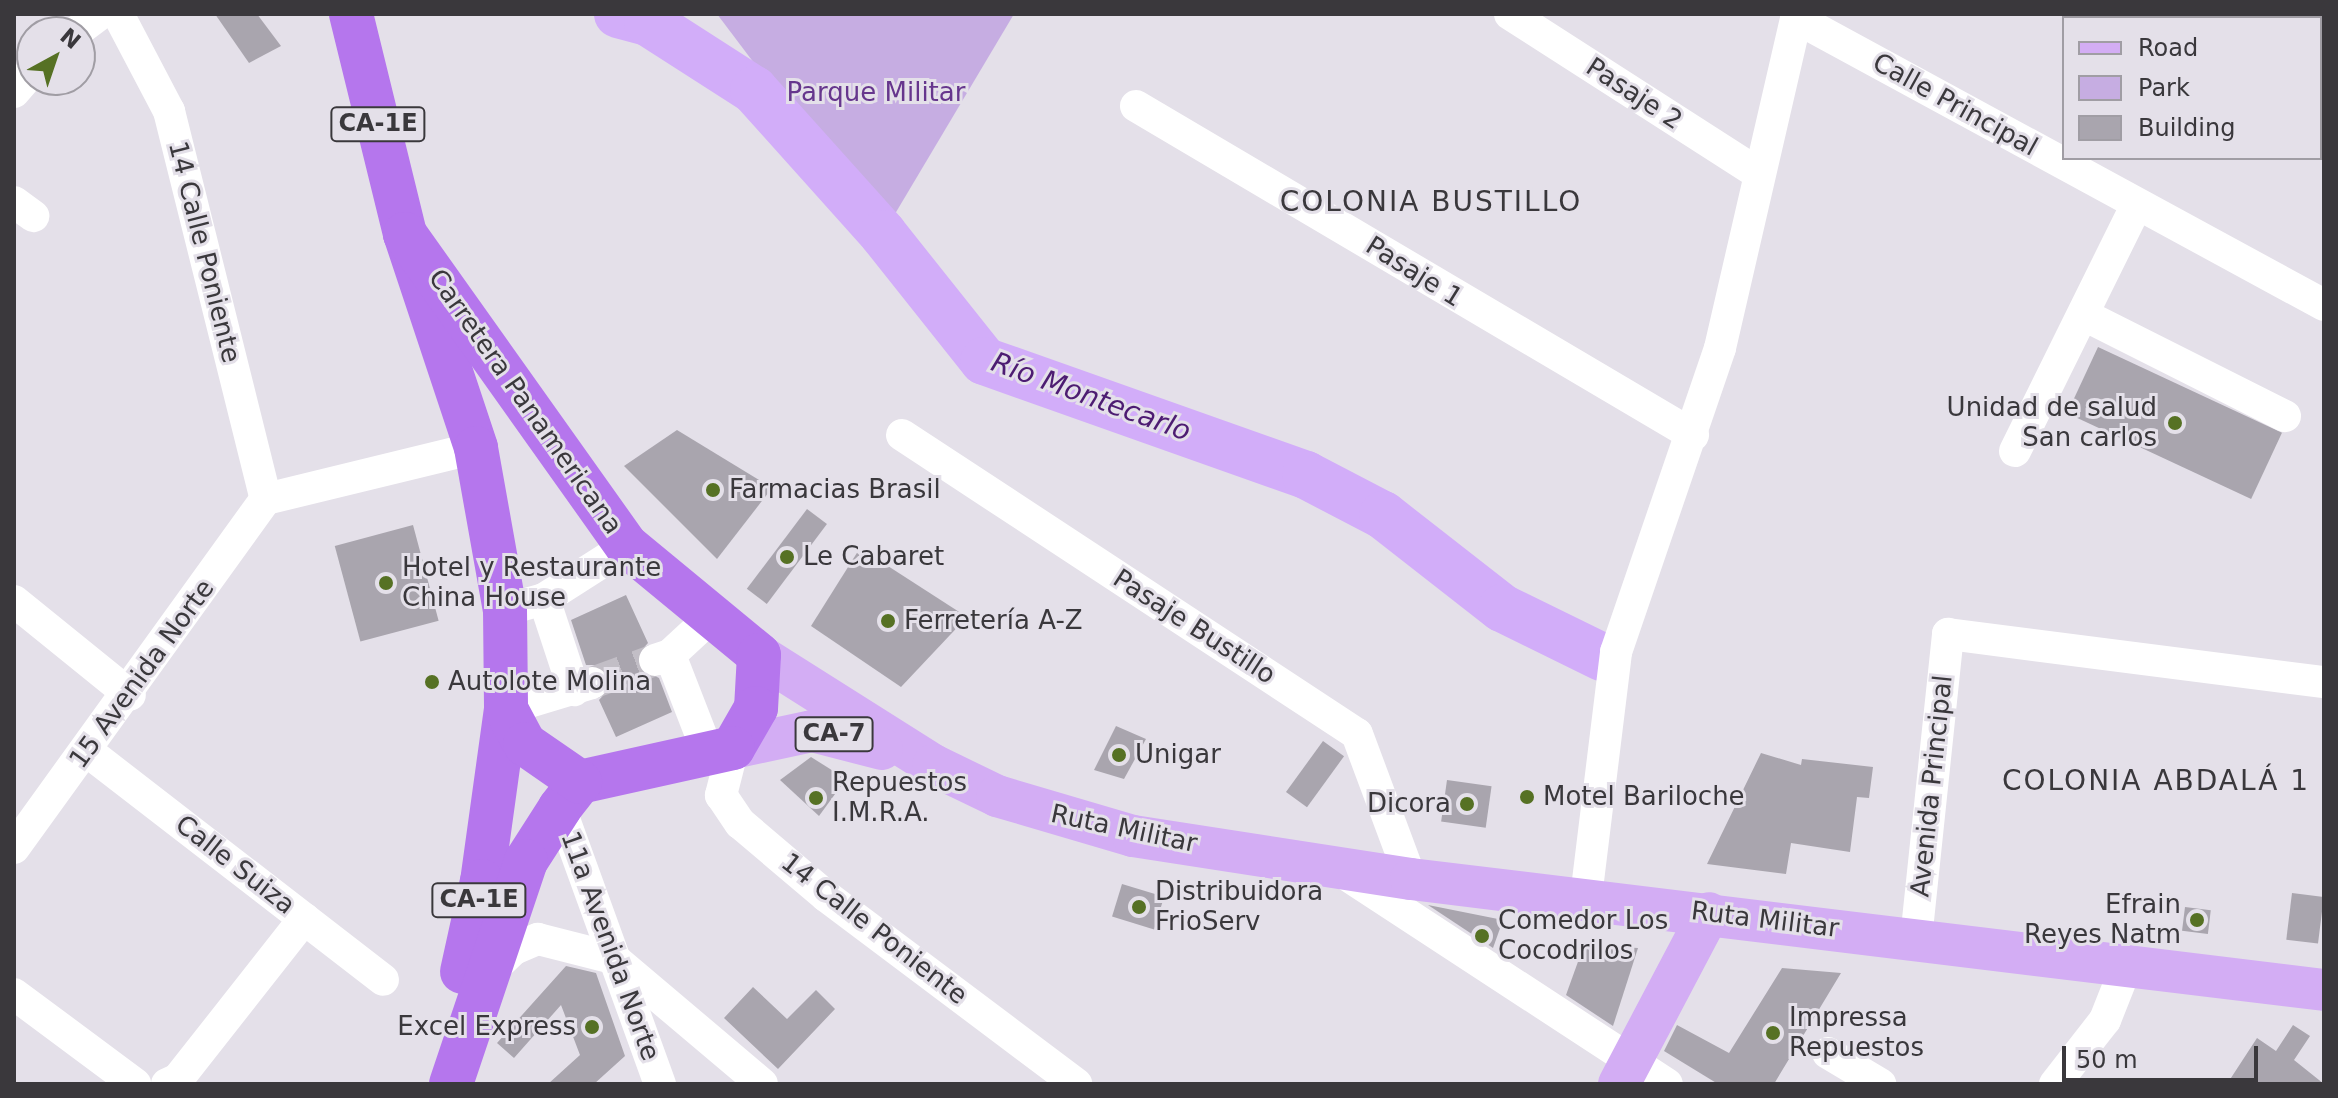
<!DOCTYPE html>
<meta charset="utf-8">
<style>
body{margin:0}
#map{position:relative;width:2338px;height:1098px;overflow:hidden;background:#e4e0e9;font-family:"DejaVu Sans",sans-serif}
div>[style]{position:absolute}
.green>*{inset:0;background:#c6ade2}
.river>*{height:48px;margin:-24px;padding:0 24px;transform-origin:24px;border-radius:24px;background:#d2adf9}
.building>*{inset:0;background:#a9a5ae;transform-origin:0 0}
.minor-tunnel>*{height:32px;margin-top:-16px;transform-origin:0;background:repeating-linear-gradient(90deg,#c2bec6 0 32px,transparent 0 48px)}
.minor>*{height:32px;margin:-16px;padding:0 16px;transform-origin:16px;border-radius:16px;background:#fff}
.major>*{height:42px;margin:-21px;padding:0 21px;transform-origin:21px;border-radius:21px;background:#d3adf4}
.highway>*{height:44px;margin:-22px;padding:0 22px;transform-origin:22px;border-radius:22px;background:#b576ed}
.dots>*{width:22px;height:22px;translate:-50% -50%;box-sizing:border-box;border:4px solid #e4e0e9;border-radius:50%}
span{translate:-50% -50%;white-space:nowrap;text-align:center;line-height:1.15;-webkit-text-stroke:6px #e4e0e9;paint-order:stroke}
.shield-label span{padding:2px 6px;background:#e4e0e9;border:2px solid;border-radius:6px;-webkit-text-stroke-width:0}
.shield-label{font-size:24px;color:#3a383c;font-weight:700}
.park-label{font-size:26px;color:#66368d}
.street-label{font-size:26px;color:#3a383c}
.poi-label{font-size:26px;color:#3a383c}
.right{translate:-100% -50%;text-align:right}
.left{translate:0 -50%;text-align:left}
.neighbourhood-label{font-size:28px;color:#3a383c;letter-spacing:2px}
.water-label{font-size:28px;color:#4d1c72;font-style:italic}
.frame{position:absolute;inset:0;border:16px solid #3a383c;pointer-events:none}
.legend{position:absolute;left:2062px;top:16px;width:260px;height:144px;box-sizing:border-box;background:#e4e0e9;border:2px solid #a09da4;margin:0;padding:10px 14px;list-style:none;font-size:24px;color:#3a383c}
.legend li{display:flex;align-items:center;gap:16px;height:40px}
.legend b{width:40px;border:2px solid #a09da4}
.north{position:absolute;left:16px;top:16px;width:80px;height:80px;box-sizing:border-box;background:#e4e0e9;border:2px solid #a09da4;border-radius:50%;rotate:40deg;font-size:22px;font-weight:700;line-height:32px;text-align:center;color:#3a383c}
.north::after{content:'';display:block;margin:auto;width:28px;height:36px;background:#567124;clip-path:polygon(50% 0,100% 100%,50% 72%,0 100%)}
.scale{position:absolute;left:2062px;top:1046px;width:196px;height:36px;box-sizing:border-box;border:4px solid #3a383c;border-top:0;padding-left:10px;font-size:24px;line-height:28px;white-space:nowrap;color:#3a383c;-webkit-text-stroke:6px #e4e0e9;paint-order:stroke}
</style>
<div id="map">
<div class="green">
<i style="clip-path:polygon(717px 14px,1014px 14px,883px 234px)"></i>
</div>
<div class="river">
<i style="left:618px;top:14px;width:31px;rotate:15deg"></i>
<i style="left:648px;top:22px;width:126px;rotate:32.7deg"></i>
<i style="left:754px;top:90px;width:193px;rotate:48.1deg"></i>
<i style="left:883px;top:234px;width:162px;rotate:51.5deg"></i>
<i style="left:984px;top:361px;width:342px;rotate:19.5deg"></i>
<i style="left:1306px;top:475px;width:87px;rotate:27.5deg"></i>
<i style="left:1383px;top:515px;width:151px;rotate:38deg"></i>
<i style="left:1502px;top:608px;width:111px;rotate:26.1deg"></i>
</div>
<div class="building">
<i style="clip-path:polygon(215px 14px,257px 14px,281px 46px,249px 63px)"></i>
<i style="left:2098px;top:347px;width:203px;height:73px;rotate:25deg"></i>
<i style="clip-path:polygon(677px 430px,772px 488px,717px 559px,624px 466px)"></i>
<i style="left:807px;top:509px;width:25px;height:100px;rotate:37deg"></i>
<i style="left:413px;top:525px;width:99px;height:81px;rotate:75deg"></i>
<i style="clip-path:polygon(860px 548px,967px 617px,901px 687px,811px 626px)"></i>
<i style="clip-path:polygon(626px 595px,648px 643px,637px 655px,637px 667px,659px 678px,672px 712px,616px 737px,599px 700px,610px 688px,610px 677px,597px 665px,586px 665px,571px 620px)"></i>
<i style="clip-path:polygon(1116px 726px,1146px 739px,1124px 779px,1094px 770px)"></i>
<i style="left:1323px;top:741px;width:26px;height:63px;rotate:36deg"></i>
<i style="clip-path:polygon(1761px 753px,1801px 765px,1802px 759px,1873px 767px,1869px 798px,1857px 797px,1850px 852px,1791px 843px,1786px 874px,1707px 864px)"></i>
<i style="clip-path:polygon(811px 757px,846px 779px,819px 816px,780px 780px)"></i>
<i style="left:1447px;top:780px;width:45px;height:42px;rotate:8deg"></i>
<i style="left:1122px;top:884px;width:44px;height:34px;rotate:17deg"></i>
<i style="left:2292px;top:893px;width:32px;height:47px;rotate:7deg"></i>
<i style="clip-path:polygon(1428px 905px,1503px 920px,1493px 948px)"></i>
<i style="left:2185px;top:907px;width:26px;height:24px;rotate:7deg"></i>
<i style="clip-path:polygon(1584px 945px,1638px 948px,1613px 1026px,1566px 995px)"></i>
<i style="clip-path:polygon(566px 966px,596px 973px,625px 1056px,594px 1084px,548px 1084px,580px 1055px,561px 1005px,514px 1058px,497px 1043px)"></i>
<i style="clip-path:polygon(1782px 968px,1841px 973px,1774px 1084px,1718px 1084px,1664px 1051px,1677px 1025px,1729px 1053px)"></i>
<i style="clip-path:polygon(753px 987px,787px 1019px,816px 990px,835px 1009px,778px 1069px,724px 1018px)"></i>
<i style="clip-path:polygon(2293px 1025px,2310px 1036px,2294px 1060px,2324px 1084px,2227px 1084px,2257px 1038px,2276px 1051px)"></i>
</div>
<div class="minor-tunnel">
<i style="left:592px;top:683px;width:67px;rotate:-20.1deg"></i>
</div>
<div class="minor">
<i style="left:118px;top:14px;width:110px;rotate:62.3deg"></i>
<i style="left:169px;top:111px;width:400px;rotate:76deg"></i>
<i style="left:1510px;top:14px;width:295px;rotate:32.7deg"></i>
<i style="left:1796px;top:18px;width:601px;rotate:28.53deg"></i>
<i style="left:2299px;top:18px;width:4px;rotate:-63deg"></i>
<i style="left:76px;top:32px;width:30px;rotate:-37deg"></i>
<i style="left:2320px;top:32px;width:4px;rotate:27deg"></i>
<i style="left:14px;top:92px;width:28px;rotate:-49deg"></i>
<i style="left:1136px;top:106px;width:647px;rotate:30.57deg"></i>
<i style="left:14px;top:202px;width:24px;rotate:36deg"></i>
<i style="left:2084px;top:315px;width:225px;rotate:26.7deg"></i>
<i style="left:902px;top:435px;width:544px;rotate:33.31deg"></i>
<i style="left:1357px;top:734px;width:155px;rotate:69.6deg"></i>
<i style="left:2015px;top:451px;width:275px;rotate:-63.7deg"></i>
<i style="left:266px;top:499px;width:216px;rotate:-13.7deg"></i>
<i style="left:544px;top:599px;width:96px;rotate:71.8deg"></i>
<i style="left:14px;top:601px;width:149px;rotate:39deg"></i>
<i style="left:505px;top:610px;width:41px;rotate:-15.8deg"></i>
<i style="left:544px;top:599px;width:98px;rotate:-32.6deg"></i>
<i style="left:670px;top:655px;width:105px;rotate:68.8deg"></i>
<i style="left:655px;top:660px;width:16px;rotate:-18deg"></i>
<i style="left:670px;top:655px;width:53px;rotate:-42.7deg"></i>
<i style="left:506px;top:709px;width:90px;rotate:-16.8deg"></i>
<i style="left:733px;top:748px;width:49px;rotate:104.3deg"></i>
<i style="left:721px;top:795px;width:34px;rotate:56deg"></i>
<i style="left:740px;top:823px;width:113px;rotate:40.3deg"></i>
<i style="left:826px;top:896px;width:313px;rotate:36.9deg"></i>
<i style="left:87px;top:751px;width:374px;rotate:37.7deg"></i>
<i style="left:560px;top:808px;width:294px;rotate:70.1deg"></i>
<i style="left:14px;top:848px;width:430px;rotate:-54.2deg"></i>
<i style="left:1338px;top:869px;width:393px;rotate:33.2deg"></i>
<i style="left:1586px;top:897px;width:247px;rotate:-83deg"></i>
<i style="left:1616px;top:652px;width:321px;rotate:-71.1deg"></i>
<i style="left:1720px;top:348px;width:343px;rotate:-77deg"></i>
<i style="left:1916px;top:939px;width:307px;rotate:-84deg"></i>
<i style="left:1948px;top:634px;width:379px;rotate:7.3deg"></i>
<i style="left:491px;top:971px;width:32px;rotate:-44deg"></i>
<i style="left:514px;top:949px;width:26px;rotate:-23deg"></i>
<i style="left:538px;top:939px;width:77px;rotate:14.2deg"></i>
<i style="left:613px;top:958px;width:195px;rotate:40.2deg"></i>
<i style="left:14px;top:994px;width:151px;rotate:36.6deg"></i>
<i style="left:1828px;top:1053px;width:61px;rotate:30.8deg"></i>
<i style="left:167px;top:1084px;width:12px;rotate:-24deg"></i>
<i style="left:178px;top:1079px;width:204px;rotate:-51.8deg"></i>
<i style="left:2055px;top:1084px;width:81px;rotate:-52deg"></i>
<i style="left:2105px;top:1020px;width:57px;rotate:-68.4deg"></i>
</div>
<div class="major">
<i style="left:759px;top:655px;width:206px;rotate:32.3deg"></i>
<i style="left:933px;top:765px;width:71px;rotate:25.8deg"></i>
<i style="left:997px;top:796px;width:142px;rotate:16.4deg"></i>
<i style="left:1133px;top:836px;width:281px;rotate:8.8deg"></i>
<i style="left:1411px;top:879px;width:920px;rotate:6.93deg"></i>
<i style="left:733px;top:748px;width:81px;rotate:-12.1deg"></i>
<i style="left:812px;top:731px;width:72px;rotate:14.4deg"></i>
<i style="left:1619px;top:1084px;width:193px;rotate:-62.2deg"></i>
</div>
<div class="highway">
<i style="left:351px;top:14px;width:227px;rotate:76.2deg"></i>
<i style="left:405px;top:234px;width:225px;rotate:71.6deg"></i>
<i style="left:476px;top:448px;width:165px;rotate:79.9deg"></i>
<i style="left:505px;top:610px;width:99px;rotate:89.4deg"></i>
<i style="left:506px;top:709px;width:174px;rotate:97.9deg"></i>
<i style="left:482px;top:881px;width:93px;rotate:102.4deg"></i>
<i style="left:405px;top:234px;width:383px;rotate:54.6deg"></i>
<i style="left:627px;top:546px;width:171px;rotate:39.5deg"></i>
<i style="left:759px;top:655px;width:53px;rotate:93.2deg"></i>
<i style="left:756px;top:708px;width:46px;rotate:119.9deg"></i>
<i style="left:733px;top:748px;width:157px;rotate:167.5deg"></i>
<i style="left:580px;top:782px;width:33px;rotate:128deg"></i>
<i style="left:560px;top:808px;width:63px;rotate:122.7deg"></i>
<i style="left:526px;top:861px;width:235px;rotate:108.6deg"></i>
<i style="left:506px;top:709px;width:40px;rotate:62deg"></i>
<i style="left:525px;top:744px;width:67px;rotate:34.6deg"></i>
</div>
<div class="dots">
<i style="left:2175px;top:423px;background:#567124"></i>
<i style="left:713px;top:490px;background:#567124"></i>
<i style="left:787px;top:557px;background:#567124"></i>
<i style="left:386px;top:583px;background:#567124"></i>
<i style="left:888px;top:621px;background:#567124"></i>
<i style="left:432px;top:682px;background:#567124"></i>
<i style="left:1119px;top:755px;background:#567124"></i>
<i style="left:1527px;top:797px;background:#567124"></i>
<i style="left:816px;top:798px;background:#567124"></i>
<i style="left:1467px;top:804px;background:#567124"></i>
<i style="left:1139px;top:907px;background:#567124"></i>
<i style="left:2197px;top:920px;background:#567124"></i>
<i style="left:1482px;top:936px;background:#567124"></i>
<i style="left:592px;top:1027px;background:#567124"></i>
<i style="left:1773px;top:1033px;background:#567124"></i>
</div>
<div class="shield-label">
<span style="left:378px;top:124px">CA-1E</span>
<span style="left:834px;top:734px">CA-7</span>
<span style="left:479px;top:900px">CA-1E</span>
</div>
<div class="park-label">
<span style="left:876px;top:93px">Parque Militar</span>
</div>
<div class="street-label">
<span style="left:1634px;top:94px;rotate:33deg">Pasaje 2</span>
<span style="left:1955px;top:105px;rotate:29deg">Calle Principal</span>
<span style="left:204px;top:252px;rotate:76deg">14 Calle Poniente</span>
<span style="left:1414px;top:272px;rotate:32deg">Pasaje 1</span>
<span style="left:525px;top:402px;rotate:55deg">Carretera Panamericana</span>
<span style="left:1194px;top:627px;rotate:33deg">Pasaje Bustillo</span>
<span style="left:142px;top:674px;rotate:-54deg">15 Avenida Norte</span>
<span style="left:1932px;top:786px;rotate:-84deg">Avenida Principal</span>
<span style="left:1124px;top:829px;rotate:12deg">Ruta Militar</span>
<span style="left:235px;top:865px;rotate:38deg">Calle Suiza</span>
<span style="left:1765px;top:920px;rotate:7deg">Ruta Militar</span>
<span style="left:874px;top:929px;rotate:38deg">14 Calle Poniente</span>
<span style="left:610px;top:946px;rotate:70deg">11a Avenida Norte</span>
</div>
<div class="poi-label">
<span class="right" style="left:2157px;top:423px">Unidad de salud<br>San carlos</span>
<span class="left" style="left:729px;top:490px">Farmacias Brasil</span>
<span class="left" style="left:803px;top:557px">Le Cabaret</span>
<span class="left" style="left:402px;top:583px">Hotel y Restaurante<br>China House</span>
<span class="left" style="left:904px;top:621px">Ferretería A-Z</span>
<span class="left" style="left:448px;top:682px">Autolote Molina</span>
<span class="left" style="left:1135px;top:755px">Unigar</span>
<span class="left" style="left:832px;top:798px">Repuestos<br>I.M.R.A.</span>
<span class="left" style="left:1543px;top:797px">Motel Bariloche</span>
<span class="right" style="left:1451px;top:804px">Dicora</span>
<span class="left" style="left:1155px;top:907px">Distribuidora<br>FrioServ</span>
<span class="right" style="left:2181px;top:920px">Efrain<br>Reyes Natm</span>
<span class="left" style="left:1498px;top:936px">Comedor Los<br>Cocodrilos</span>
<span class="left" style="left:1789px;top:1033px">Impressa<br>Repuestos</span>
<span class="right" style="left:576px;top:1027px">Excel Express</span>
</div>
<div class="neighbourhood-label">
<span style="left:1431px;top:202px">COLONIA BUSTILLO</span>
<span style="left:2156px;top:781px">COLONIA ABDALÁ 1</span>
</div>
<div class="water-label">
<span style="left:1091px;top:397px;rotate:20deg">Río Montecarlo</span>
</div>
<div class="frame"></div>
<ul class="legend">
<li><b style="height:10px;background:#d3adf4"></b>Road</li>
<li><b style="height:22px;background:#c6ade2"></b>Park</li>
<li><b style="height:22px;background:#a9a5ae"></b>Building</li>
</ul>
<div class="north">N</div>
<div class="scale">50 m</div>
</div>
